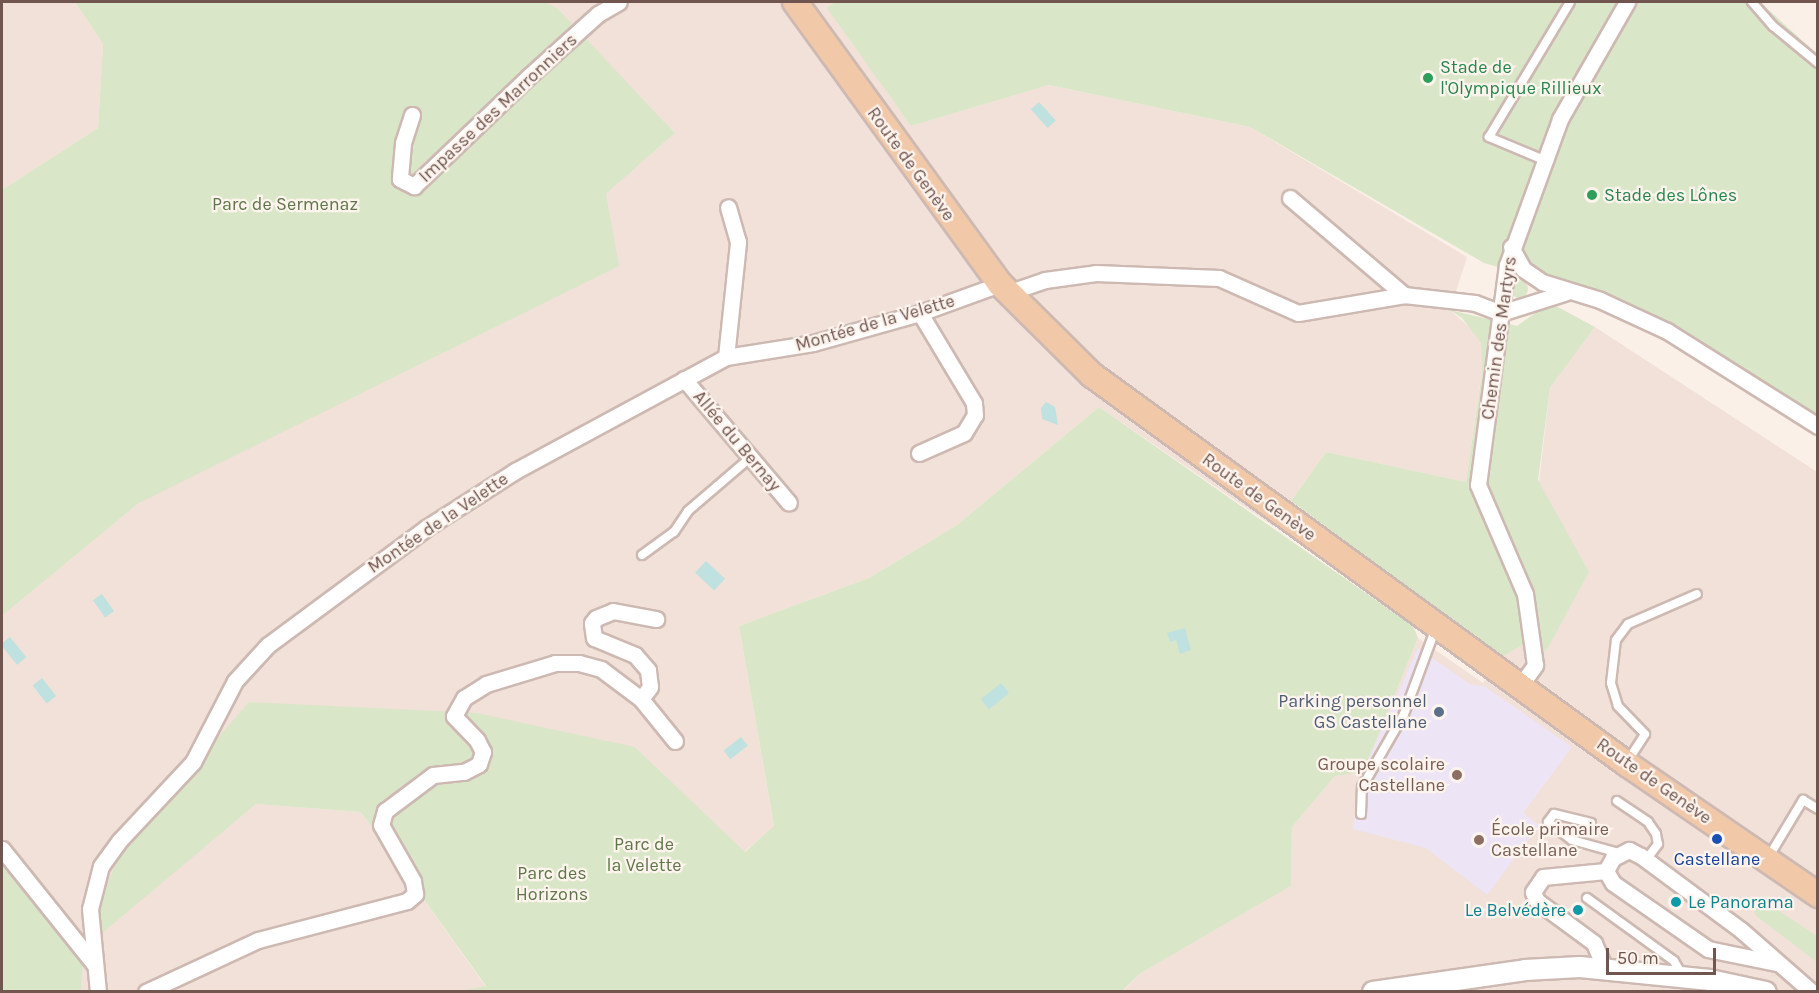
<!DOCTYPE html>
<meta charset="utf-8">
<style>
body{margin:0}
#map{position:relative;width:1819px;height:993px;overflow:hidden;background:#faf0e8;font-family:Karla,sans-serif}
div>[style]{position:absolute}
.residential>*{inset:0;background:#f1e1d8}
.education>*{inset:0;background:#ede5f6}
.green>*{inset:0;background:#dae6c8}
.round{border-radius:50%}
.water>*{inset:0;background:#bfe1e0;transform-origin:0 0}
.roads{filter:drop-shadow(2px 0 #cdb9b2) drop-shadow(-2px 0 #cdb9b2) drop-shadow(0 2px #cdb9b2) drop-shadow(0 -2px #cdb9b2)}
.service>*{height:8px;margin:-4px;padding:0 4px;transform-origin:4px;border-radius:4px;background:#fff}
.minor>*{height:15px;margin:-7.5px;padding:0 7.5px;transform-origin:7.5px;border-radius:7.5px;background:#fff}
.tertiary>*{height:20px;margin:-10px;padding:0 10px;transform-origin:10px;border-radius:10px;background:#fff}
.primary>*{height:24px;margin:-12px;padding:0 12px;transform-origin:12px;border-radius:12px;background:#f1c8a8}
.dots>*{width:16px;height:16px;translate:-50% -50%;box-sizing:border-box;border:3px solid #fdf4ee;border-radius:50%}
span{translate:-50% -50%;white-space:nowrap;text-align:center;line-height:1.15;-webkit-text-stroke:4.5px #fdf4ee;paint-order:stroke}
.leisure-label{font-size:18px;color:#27864d}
.left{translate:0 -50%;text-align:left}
.street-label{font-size:18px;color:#71554f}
.park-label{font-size:18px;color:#5e7649}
.service-label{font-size:18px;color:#4e5e75}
.right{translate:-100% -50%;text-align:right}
.education-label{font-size:18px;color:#785e54}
.transit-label{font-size:18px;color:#164399}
.culture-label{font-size:18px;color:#0d838f}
.frame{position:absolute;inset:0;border:3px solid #71554f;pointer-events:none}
.scale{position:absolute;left:1606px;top:948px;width:110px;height:27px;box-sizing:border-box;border:3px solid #71554f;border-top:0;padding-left:8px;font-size:18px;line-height:21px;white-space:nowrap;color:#71554f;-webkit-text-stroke:4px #fdf4ee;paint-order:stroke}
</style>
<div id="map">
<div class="residential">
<i style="clip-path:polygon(2px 2px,75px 2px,103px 44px,98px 128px,2px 190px)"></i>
<i style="clip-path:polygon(544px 2px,835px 2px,828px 8px,911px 126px,1049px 85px,1250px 127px,1467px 257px,1450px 310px,1476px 333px,1481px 343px,1482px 370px,1466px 482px,1326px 452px,1273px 526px,1099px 407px,957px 525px,869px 578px,739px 626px,774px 827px,744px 852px,635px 747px,249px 702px,100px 934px,256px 804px,361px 812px,486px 987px,462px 992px,81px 991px,82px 955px,2px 859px,2px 616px,139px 503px,606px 194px,675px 133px,557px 9px)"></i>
<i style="clip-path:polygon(1595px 327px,1817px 472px,1817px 991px,1122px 992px,1141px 973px,1291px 886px,1292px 827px,1335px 776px,1363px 772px,1418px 638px,1483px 683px,1502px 657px,1524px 644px,1546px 651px,1539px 482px,1550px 388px)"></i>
</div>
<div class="education">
<i style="clip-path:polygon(1418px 648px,1471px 685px,1484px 686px,1572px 747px,1523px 813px,1539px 825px,1487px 895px,1426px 848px,1353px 829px,1359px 781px)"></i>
</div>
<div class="green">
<i style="clip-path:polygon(75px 2px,544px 2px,557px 8px,675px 133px,606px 194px,619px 266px,139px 503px,2px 616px,2px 190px,98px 128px,103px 44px)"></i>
<i style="clip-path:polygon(835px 2px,1760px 2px,1817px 54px,1817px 417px,1636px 306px,1484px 263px,1250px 127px,1049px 85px,911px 126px,827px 8px)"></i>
<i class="round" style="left:1510px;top:280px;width:18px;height:18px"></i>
<i style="clip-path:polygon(1556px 306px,1595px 327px,1550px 388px,1538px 480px,1589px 572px,1546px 651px,1524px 644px,1502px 657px,1291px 501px,1326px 452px,1466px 482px,1482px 372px,1481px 343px,1462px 318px,1450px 310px,1517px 326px,1538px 311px)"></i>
<i style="clip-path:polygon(1099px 407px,1413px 626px,1418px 638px,1363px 772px,1335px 776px,1292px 827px,1291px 886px,1141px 973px,1122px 991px,462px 991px,486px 986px,361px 812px,256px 804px,100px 935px,99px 904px,123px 846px,249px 702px,477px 713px,635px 747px,745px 852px,774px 826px,739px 626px,869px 578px,957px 525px)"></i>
<i style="clip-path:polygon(2px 859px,83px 955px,81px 991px,2px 991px)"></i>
<i style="clip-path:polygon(1763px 900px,1817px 936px,1817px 962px,1756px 916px,1754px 912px)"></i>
</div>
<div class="water">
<i style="left:1039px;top:102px;width:25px;height:11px;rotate:48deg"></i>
<i style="clip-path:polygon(1046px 402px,1055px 407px,1058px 425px,1042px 419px,1041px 408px)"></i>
<i style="left:706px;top:561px;width:26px;height:16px;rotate:43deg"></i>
<i style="left:102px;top:594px;width:21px;height:11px;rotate:55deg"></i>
<i style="clip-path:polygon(1185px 628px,1191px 650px,1180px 654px,1176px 640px,1170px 642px,1167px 633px)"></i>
<i style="left:10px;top:637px;width:26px;height:12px;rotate:51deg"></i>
<i style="left:42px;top:678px;width:23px;height:12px;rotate:52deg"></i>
<i style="left:1001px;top:683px;width:13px;height:26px;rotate:51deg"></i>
<i style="left:741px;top:737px;width:11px;height:22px;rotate:52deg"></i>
</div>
<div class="roads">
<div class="service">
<i style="left:1752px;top:2px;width:32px;rotate:49deg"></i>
<i style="left:1773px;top:26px;width:58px;rotate:39.4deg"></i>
<i style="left:1544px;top:160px;width:60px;rotate:-157.3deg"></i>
<i style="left:1489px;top:137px;width:157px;rotate:-59deg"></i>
<i style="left:642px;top:555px;width:39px;rotate:-36deg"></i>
<i style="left:674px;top:532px;width:25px;rotate:-56deg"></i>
<i style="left:688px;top:511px;width:83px;rotate:-40.6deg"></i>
<i style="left:1627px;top:762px;width:33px;rotate:-57deg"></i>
<i style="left:1645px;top:734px;width:39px;rotate:-134deg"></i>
<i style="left:1618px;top:706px;width:24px;rotate:-107deg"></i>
<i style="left:1611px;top:683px;width:43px;rotate:-83.4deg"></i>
<i style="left:1616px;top:640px;width:20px;rotate:-53deg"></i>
<i style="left:1628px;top:624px;width:75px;rotate:-23.5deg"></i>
<i style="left:1617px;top:801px;width:37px;rotate:34deg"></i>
<i style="left:1648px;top:822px;width:14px;rotate:56deg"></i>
<i style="left:1656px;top:834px;width:10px;rotate:79deg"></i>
<i style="left:1658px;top:844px;width:20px;rotate:127deg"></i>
<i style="left:1361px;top:814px;width:27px;rotate:-88deg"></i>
<i style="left:1362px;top:787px;width:84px;rotate:-60.1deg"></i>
<i style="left:1404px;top:714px;width:90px;rotate:-69.7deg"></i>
<i style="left:1591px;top:823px;width:38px;rotate:-166deg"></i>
<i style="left:1554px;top:814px;width:10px;rotate:127deg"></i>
<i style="left:1548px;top:822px;width:30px;rotate:37deg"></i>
<i style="left:1572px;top:840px;width:49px;rotate:15.5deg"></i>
<i style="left:1768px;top:858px;width:68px;rotate:-58.9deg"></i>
<i style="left:1803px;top:800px;width:17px;rotate:31deg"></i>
<i style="left:1587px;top:898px;width:107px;rotate:35.9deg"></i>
<i style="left:1674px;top:961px;width:16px;rotate:60deg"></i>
</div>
<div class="minor">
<i style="left:412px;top:115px;width:29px;rotate:108deg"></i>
<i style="left:403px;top:143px;width:36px;rotate:95deg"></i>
<i style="left:400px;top:179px;width:16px;rotate:27deg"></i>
<i style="left:414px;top:186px;width:158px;rotate:-43.7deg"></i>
<i style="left:528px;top:77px;width:94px;rotate:-42deg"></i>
<i style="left:598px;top:14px;width:24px;rotate:-30deg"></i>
<i style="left:1290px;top:198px;width:150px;rotate:40.4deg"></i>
<i style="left:1511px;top:247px;width:25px;rotate:61deg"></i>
<i style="left:1523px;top:269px;width:23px;rotate:34deg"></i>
<i style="left:1542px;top:282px;width:61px;rotate:17.2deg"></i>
<i style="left:1600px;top:300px;width:74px;rotate:24.8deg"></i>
<i style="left:1667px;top:331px;width:178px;rotate:32.2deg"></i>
<i style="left:1007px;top:293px;width:40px;rotate:-18.9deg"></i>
<i style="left:1045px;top:280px;width:51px;rotate:-7.8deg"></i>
<i style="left:1096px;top:273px;width:123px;rotate:2.3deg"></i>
<i style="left:1219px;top:278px;width:86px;rotate:23.9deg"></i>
<i style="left:1298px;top:313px;width:108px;rotate:-9.6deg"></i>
<i style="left:1404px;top:295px;width:71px;rotate:6.4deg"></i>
<i style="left:1475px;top:303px;width:28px;rotate:21deg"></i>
<i style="left:1501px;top:313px;width:69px;rotate:-17.7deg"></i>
<i style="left:726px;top:357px;width:116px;rotate:-84deg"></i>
<i style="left:738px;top:242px;width:36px;rotate:-106deg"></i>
<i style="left:684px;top:379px;width:162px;rotate:49.7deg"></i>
<i style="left:919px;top:453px;width:49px;rotate:-24deg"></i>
<i style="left:964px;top:433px;width:21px;rotate:-59deg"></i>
<i style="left:975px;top:415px;width:12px;rotate:-95deg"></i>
<i style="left:974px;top:403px;width:105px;rotate:-121deg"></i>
<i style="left:1520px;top:686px;width:26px;rotate:-54deg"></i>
<i style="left:1535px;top:665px;width:72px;rotate:-98deg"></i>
<i style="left:1525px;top:594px;width:119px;rotate:-113.3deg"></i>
<i style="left:1478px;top:485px;width:222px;rotate:-82.5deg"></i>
<i style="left:1507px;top:265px;width:155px;rotate:-70deg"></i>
<i style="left:1560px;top:119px;width:135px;rotate:-60.2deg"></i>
<i style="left:641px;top:699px;width:15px;rotate:-53deg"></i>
<i style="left:650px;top:687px;width:17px;rotate:-97deg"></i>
<i style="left:648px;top:670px;width:20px;rotate:-131deg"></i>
<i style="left:635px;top:655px;width:44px;rotate:-157.5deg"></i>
<i style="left:594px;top:638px;width:15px;rotate:-98deg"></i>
<i style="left:592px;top:623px;width:6px;rotate:-51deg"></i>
<i style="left:596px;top:618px;width:18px;rotate:-22deg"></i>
<i style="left:613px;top:611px;width:44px;rotate:10.5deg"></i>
<i style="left:2px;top:849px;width:147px;rotate:51.3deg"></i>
<i style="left:1776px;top:963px;width:69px;rotate:-168.4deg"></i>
<i style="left:1708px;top:949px;width:116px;rotate:-145.2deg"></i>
<i style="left:1613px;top:883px;width:14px;rotate:-120deg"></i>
<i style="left:1606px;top:871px;width:15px;rotate:-62deg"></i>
<i style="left:1613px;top:858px;width:18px;rotate:-27deg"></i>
<i style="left:1629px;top:850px;width:13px;rotate:27deg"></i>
<i style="left:1641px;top:856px;width:124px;rotate:36.5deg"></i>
<i style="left:1741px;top:930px;width:94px;rotate:41.1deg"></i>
<i style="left:1605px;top:969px;width:28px;rotate:-113deg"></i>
<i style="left:1594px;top:943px;width:71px;rotate:-143.6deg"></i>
<i style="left:1537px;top:901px;width:10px;rotate:-114deg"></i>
<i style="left:1533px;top:892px;width:18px;rotate:-56deg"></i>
<i style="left:1543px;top:877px;width:63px;rotate:-5.4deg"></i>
<i style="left:98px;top:992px;width:83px;rotate:-95.5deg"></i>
<i style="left:90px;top:909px;width:44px;rotate:-75.7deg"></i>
<i style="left:101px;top:866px;width:32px;rotate:-54deg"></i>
<i style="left:120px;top:840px;width:107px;rotate:-46.9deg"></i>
<i style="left:193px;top:762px;width:91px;rotate:-62.6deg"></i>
<i style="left:235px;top:681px;width:49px;rotate:-47.5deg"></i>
<i style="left:268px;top:645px;width:197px;rotate:-36.5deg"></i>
<i style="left:426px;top:528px;width:106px;rotate:-32.6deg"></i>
<i style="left:515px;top:471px;width:240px;rotate:-28.4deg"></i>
<i style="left:726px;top:357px;width:88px;rotate:-9.1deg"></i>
<i style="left:813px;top:343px;width:111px;rotate:-15.7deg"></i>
<i style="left:920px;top:313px;width:85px;rotate:-19.9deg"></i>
<i style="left:146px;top:992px;width:123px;rotate:-24.9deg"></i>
<i style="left:258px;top:940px;width:154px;rotate:-14.7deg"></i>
<i style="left:407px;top:901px;width:11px;rotate:-41deg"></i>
<i style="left:415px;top:894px;width:13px;rotate:-99deg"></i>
<i style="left:413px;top:881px;width:64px;rotate:-119.7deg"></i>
<i style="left:381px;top:825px;width:15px;rotate:-74deg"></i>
<i style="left:385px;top:811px;width:60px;rotate:-36.9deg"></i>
<i style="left:433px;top:775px;width:31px;rotate:-6deg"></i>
<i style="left:464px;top:772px;width:17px;rotate:-28deg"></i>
<i style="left:479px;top:764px;width:13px;rotate:-72deg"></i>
<i style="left:483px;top:752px;width:13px;rotate:-117deg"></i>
<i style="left:477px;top:740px;width:33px;rotate:-134deg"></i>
<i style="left:454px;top:716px;width:21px;rotate:-61deg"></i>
<i style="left:464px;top:698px;width:26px;rotate:-32deg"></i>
<i style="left:486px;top:684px;width:72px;rotate:-16.9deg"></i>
<i style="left:555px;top:663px;width:24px"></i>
<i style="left:579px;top:663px;width:23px;rotate:15deg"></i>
<i style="left:601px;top:669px;width:50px;rotate:36.9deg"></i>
<i style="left:641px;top:699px;width:54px;rotate:51deg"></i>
</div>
<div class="tertiary">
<i style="left:1373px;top:992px;width:154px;rotate:-8.2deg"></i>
<i style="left:1525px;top:970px;width:55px;rotate:-3.1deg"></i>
<i style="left:1580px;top:967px;width:131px;rotate:5.7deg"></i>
<i style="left:1710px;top:980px;width:57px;rotate:12.1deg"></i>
</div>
<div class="primary">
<i style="left:795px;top:2px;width:349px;rotate:54deg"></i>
<i style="left:1000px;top:284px;width:129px;rotate:44.7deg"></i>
<i style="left:1092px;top:375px;width:661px;rotate:36.02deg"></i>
<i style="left:1627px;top:764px;width:232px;rotate:34.4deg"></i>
</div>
</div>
<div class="dots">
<i style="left:1428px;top:78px;background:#2e9e5b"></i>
<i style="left:1592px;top:195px;background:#2e9e5b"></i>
<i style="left:1439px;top:712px;background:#5c6f8a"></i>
<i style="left:1457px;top:775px;background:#8d6e63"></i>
<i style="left:1717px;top:839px;background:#1a4fb4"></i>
<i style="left:1479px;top:840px;background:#8d6e63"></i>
<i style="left:1676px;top:902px;background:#0f9aa8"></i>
<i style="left:1578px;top:910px;background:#0f9aa8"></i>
</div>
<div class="leisure-label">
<span class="left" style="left:1440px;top:78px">Stade de<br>l'Olympique Rillieux</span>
<span class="left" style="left:1604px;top:195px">Stade des Lônes</span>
</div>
<div class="street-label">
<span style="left:498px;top:108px;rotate:-43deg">Impasse des Marronniers</span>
<span style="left:911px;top:164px;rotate:54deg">Route de Genève</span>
<span style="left:875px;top:323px;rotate:-16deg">Montée de la Velette</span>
<span style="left:1499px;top:338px;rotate:-82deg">Chemin des Martyrs</span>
<span style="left:737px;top:441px;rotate:50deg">Allée du Bernay</span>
<span style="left:1259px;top:497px;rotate:36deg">Route de Genève</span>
<span style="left:438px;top:523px;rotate:-34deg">Montée de la Velette</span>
<span style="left:1654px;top:781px;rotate:35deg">Route de Genève</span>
</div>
<div class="park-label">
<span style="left:285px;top:204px">Parc de Sermenaz</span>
<span style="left:644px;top:855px">Parc de<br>la Velette</span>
<span style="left:552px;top:884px">Parc des<br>Horizons</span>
</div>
<div class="service-label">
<span class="right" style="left:1427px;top:712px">Parking personnel<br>GS Castellane</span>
</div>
<div class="education-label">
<span class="right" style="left:1445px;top:775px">Groupe scolaire<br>Castellane</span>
<span class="left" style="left:1491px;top:840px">École primaire<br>Castellane</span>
</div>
<div class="transit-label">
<span style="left:1717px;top:859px">Castellane</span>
</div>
<div class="culture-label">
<span class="left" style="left:1688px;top:902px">Le Panorama</span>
<span class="right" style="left:1566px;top:910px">Le Belvédère</span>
</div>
<div class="frame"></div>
<div class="scale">50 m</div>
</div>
